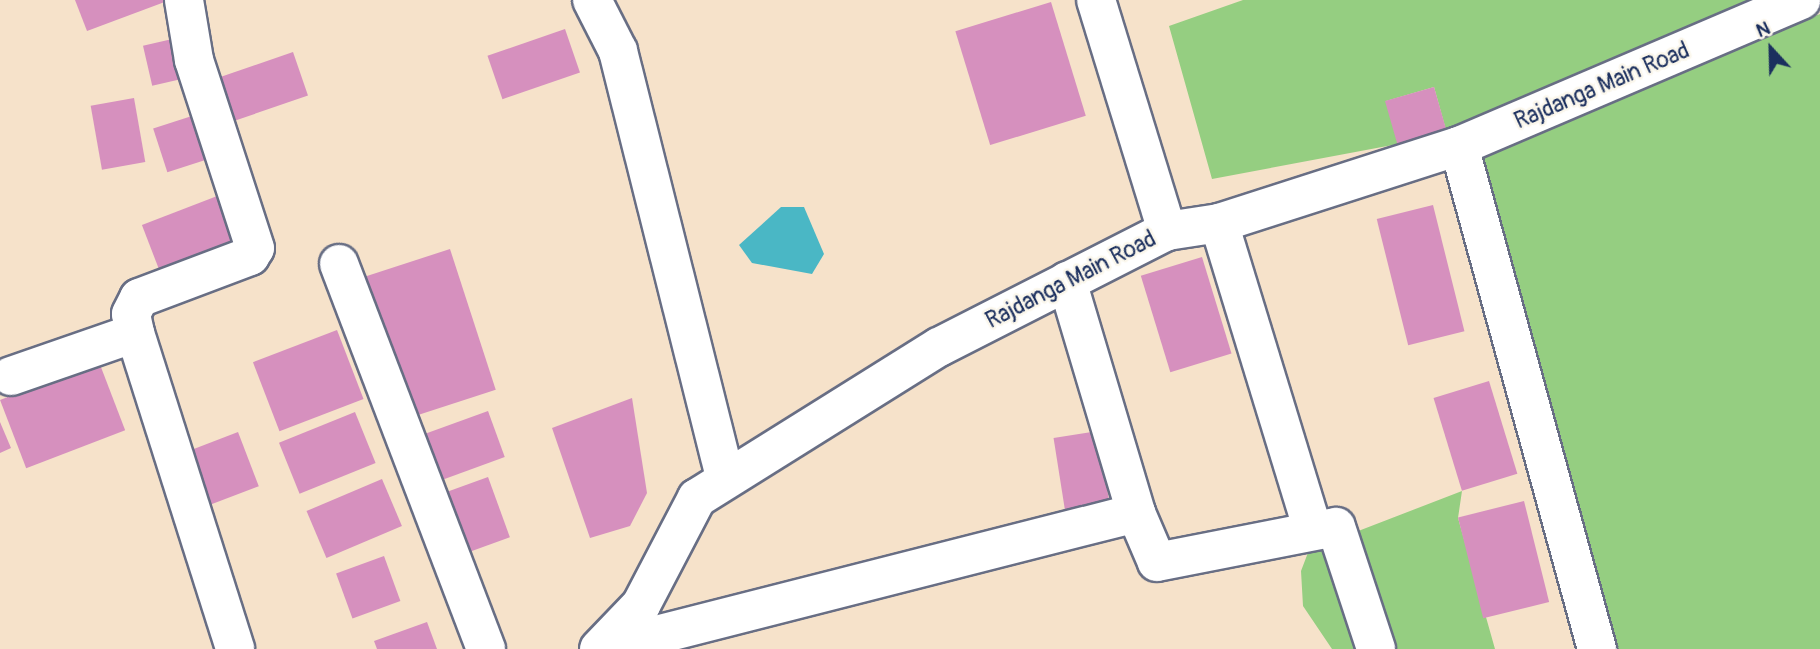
<!DOCTYPE html>
<style>
body{margin:0}
#map{position:relative;width:1820px;height:649px;overflow:hidden;background:#f6e2ca;font-family:Pangolin,sans-serif}
div>[style]{position:absolute}
.green>*{inset:0;background:#95ce81}
.water>*{inset:0;background:#4ab7c5}
.building>*{inset:0;background:#d690be;transform-origin:0 0}
.roads{filter:drop-shadow(2px 0 #686e84) drop-shadow(-2px 0 #686e84) drop-shadow(0 2px #686e84) drop-shadow(0 -2px #686e84)}
.minor>*{height:38px;margin:-19px;padding:0 19px;transform-origin:19px;border-radius:19px;background:#fff}
.tertiary>*{height:38px;margin:-19px;padding:0 19px;transform-origin:19px;border-radius:19px;background:#fff}
span{translate:-50% -50%;white-space:nowrap;text-align:center;line-height:1.15;-webkit-text-stroke:5px #fbf7ec;paint-order:stroke}
.street-label{font-size:23px;color:#1b2f5e}
.north{position:absolute;left:1736px;top:14px;width:70px;height:70px;-webkit-text-stroke:5px #fbf7ec;paint-order:stroke;rotate:338deg;font-size:19px;font-weight:700;line-height:28px;text-align:center;color:#1b2f5e}
.north::after{content:'';display:block;margin:auto;width:24px;height:32px;background:#1b2f5e;clip-path:polygon(50% 0,100% 100%,50% 72%,0 100%)}
</style>
<div id="map">
<div class="green">
<i style="clip-path:polygon(1243px 0,1820px 0,1820px 9px,1710px 53px,1702px 32px,1446px 130px,1434px 87px,1386px 101px,1398px 144px,1212px 179px,1169px 26px)"></i>
<i style="clip-path:polygon(1820px 14px,1820px 649px,1611px 649px,1470px 151px)"></i>
<i style="clip-path:polygon(1462px 491px,1458px 518px,1495px 649px,1332px 649px,1303px 606px,1301px 571px,1309px 550px)"></i>
</div>
<div class="water">
<i style="clip-path:polygon(781px 207px,804px 207px,824px 254px,812px 274px,752px 263px,739px 245px)"></i>
</div>
<div class="building">
<i style="clip-path:polygon(75px 0,170px 0,87px 31px)"></i>
<i style="left:1051px;top:2px;width:119px;height:100px;rotate:73deg"></i>
<i style="left:565px;top:29px;width:46px;height:82px;rotate:71deg"></i>
<i style="left:181px;top:37px;width:41px;height:39px;rotate:77deg"></i>
<i style="left:293px;top:52px;width:46px;height:93px;rotate:71deg"></i>
<i style="left:1434px;top:87px;width:45px;height:51px;rotate:74deg"></i>
<i style="left:134px;top:98px;width:65px;height:44px;rotate:80deg"></i>
<i style="left:195px;top:115px;width:46px;height:44px;rotate:72deg"></i>
<i style="left:225px;top:193px;width:61px;height:89px;rotate:69deg"></i>
<i style="left:1433px;top:205px;width:130px;height:58px;rotate:76deg"></i>
<i style="left:450px;top:249px;width:148px;height:93px;rotate:72deg"></i>
<i style="left:1202px;top:257px;width:101px;height:64px;rotate:73deg"></i>
<i style="left:337px;top:330px;width:74px;height:90px;rotate:69deg"></i>
<i style="left:99px;top:362px;width:73px;height:106px;rotate:69deg"></i>
<i style="left:1489px;top:381px;width:97px;height:58px;rotate:73deg"></i>
<i style="clip-path:polygon(632px 398px,647px 493px,630px 526px,590px 538px,552px 428px)"></i>
<i style="left:488px;top:411px;width:49px;height:80px;rotate:70deg"></i>
<i style="left:355px;top:412px;width:55px;height:82px;rotate:68deg"></i>
<i style="clip-path:polygon(0 422px,11px 448px,0 453px)"></i>
<i style="left:1098px;top:431px;width:73px;height:45px;rotate:81deg"></i>
<i style="left:238px;top:432px;width:58px;height:62px;rotate:69deg"></i>
<i style="left:488px;top:477px;width:64px;height:61px;rotate:70deg"></i>
<i style="left:382px;top:479px;width:51px;height:82px;rotate:67deg"></i>
<i style="left:1524px;top:501px;width:104px;height:68px;rotate:76deg"></i>
<i style="left:384px;top:556px;width:48px;height:51px;rotate:70deg"></i>
<i style="clip-path:polygon(427px 622px,437px 649px,377px 649px,374px 641px)"></i>
</div>
<div class="roads">
<div class="minor">
<i style="left:592px;top:0;width:57px;rotate:63deg"></i>
<i style="left:618px;top:51px;width:439px;rotate:75.9deg"></i>
<i style="left:1096px;top:0;width:242px;rotate:72.9deg"></i>
<i style="left:1459px;top:146px;width:522px;rotate:74.66deg"></i>
<i style="left:1219px;top:223px;width:319px;rotate:73deg"></i>
<i style="left:339px;top:264px;width:412px;rotate:69.1deg"></i>
<i style="left:1067px;top:281px;width:242px;rotate:73.4deg"></i>
<i style="left:1136px;top:513px;width:53px;rotate:66.8deg"></i>
<i style="left:1157px;top:562px;width:182px;rotate:-11.1deg"></i>
<i style="left:1336px;top:527px;width:128px;rotate:71.8deg"></i>
<i style="left:135px;top:333px;width:19px;rotate:-102deg"></i>
<i style="left:131px;top:314px;width:18px;rotate:-63deg"></i>
<i style="left:139px;top:298px;width:119px;rotate:-20.7deg"></i>
<i style="left:250px;top:256px;width:9px;rotate:-58deg"></i>
<i style="left:255px;top:248px;width:198px;rotate:-108deg"></i>
<i style="left:194px;top:60px;width:61px;rotate:-99.5deg"></i>
<i style="left:11px;top:376px;width:131px;rotate:-19.1deg"></i>
<i style="left:135px;top:333px;width:331px;rotate:72.4deg"></i>
<i style="left:626px;top:624px;width:19px;rotate:55deg"></i>
<i style="left:637px;top:640px;width:515px;rotate:-14.28deg"></i>
</div>
<div class="tertiary">
<i style="left:599px;top:649px;width:61px;rotate:-46.3deg"></i>
<i style="left:641px;top:605px;width:121px;rotate:-62.4deg"></i>
<i style="left:697px;top:498px;width:285px;rotate:-32deg"></i>
<i style="left:939px;top:347px;width:256px;rotate:-27deg"></i>
<i style="left:1167px;top:231px;width:53px;rotate:-8.7deg"></i>
<i style="left:1219px;top:223px;width:252px;rotate:-17.8deg"></i>
<i style="left:1459px;top:146px;width:372px;rotate:-23.1deg"></i>
</div>
</div>
<div class="street-label">
<span style="left:1602px;top:86px;rotate:-23deg">Rajdanga Main Road</span>
<span style="left:1071px;top:280px;rotate:-27deg">Rajdanga Main Road</span>
</div>
<div class="north">N</div>
</div>
